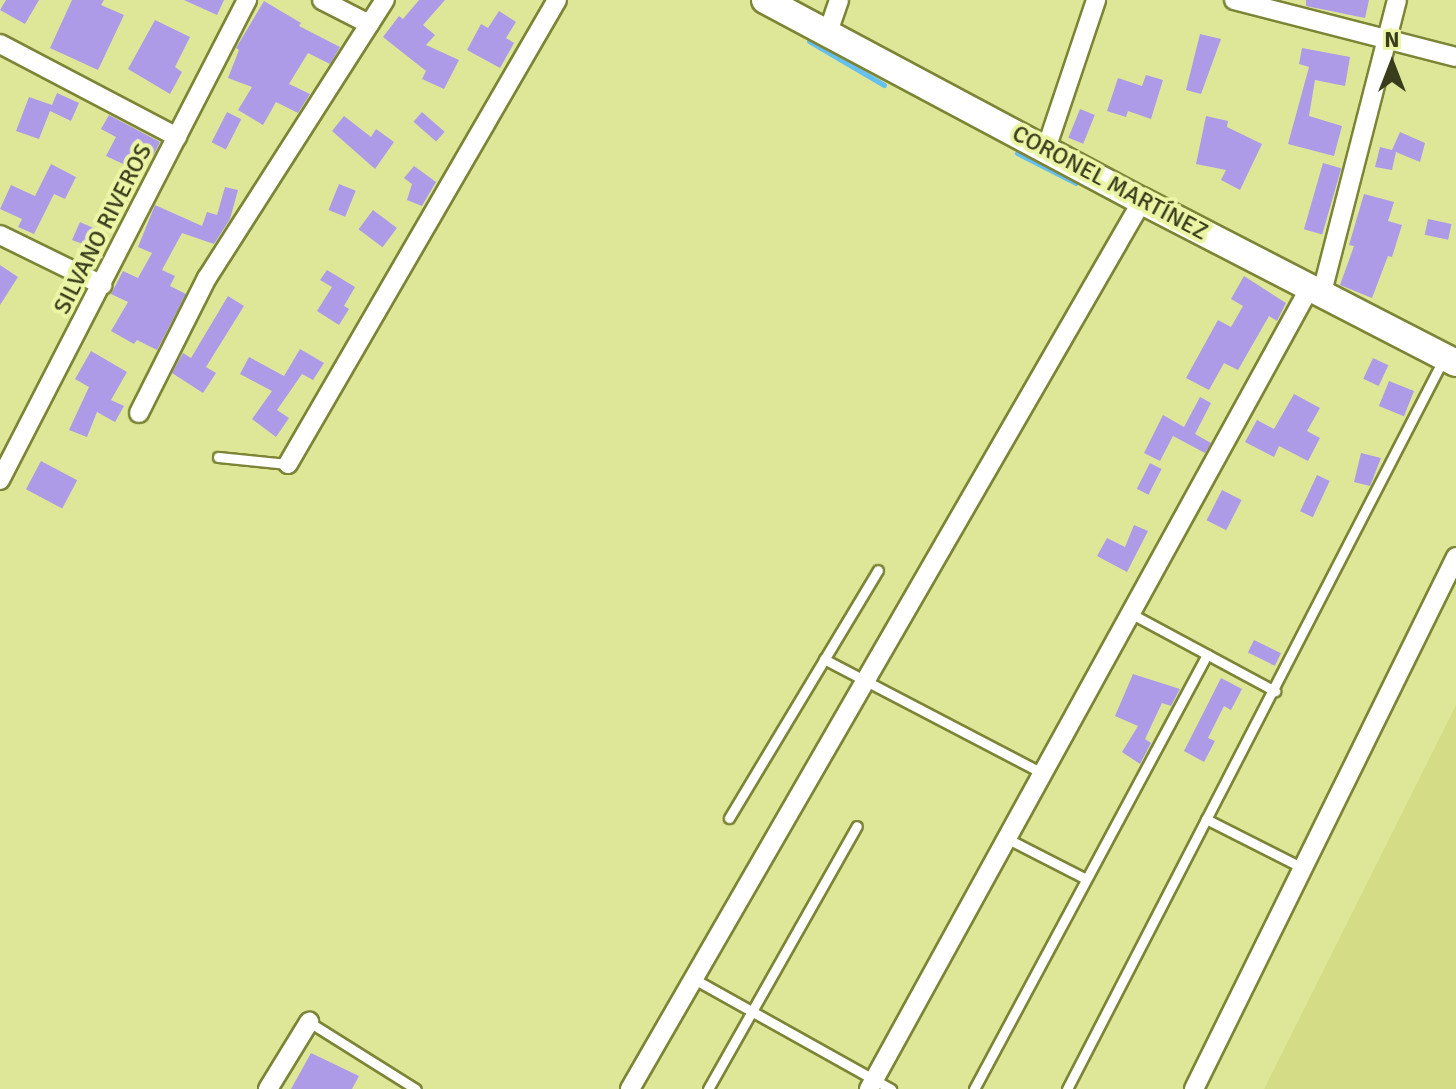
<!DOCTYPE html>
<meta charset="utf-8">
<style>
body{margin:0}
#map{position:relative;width:1456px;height:1089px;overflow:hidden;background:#dee798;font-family:Signika,sans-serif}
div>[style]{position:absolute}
.built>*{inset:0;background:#d4dd85}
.stream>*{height:5px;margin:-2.5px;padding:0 2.5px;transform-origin:2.5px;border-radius:2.5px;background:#65bfef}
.building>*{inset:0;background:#ad9be8;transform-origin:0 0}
.roads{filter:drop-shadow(2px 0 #7c8436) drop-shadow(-2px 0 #7c8436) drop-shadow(0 2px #7c8436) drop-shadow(0 -2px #7c8436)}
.lane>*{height:9px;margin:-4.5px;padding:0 4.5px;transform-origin:4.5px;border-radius:4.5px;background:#fff}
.street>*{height:18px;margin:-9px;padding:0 9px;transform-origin:9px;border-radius:9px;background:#fff}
.secondary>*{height:26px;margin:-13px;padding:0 13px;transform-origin:13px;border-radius:13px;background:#fff}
span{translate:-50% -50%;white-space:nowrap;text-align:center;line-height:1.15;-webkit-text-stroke:8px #ebf5a5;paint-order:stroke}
.street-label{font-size:24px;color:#393d1c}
.north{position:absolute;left:1352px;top:24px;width:80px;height:80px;-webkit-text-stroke:6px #ebf5a5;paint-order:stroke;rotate:0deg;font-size:22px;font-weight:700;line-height:32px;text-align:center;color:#393d1c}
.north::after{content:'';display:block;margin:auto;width:28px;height:36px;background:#393d1c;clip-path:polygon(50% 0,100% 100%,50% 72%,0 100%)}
</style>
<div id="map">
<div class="built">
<i style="clip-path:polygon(1456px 705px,1456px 1089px,1264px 1089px)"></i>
</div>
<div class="stream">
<i style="left:809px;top:41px;width:87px;rotate:30.4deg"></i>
<i style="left:1017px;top:153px;width:66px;rotate:27deg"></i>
</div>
<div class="building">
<i style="clip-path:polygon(6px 0,39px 0,25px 24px,0 10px)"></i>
<i style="clip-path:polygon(72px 0,104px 0,101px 5px,124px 15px,98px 70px,50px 48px)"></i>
<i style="clip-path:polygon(184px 0,224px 0,217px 15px)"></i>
<i style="clip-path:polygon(419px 0,445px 0,423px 25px,435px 35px,426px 45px,459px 60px,444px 89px,422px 79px,426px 71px,383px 37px,399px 16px,403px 19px)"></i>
<i style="clip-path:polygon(1306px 0,1369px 0,1365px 18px,1306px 6px)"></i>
<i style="clip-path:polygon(264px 1px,301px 23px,299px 26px,340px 47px,330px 64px,308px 53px,289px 84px,310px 94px,298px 113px,276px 102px,263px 125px,238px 110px,252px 87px,228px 78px,239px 50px,236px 48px)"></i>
<i style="clip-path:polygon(499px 11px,516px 22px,506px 38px,514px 43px,500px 68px,467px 50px,481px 24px,488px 28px)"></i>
<i style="clip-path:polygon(155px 20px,190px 37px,175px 67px,182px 72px,170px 94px,128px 69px)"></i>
<i style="clip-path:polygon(1200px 34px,1221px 39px,1201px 94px,1186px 90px)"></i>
<i style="clip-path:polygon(1302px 48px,1350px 57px,1345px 86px,1315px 80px,1309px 116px,1342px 126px,1334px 156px,1288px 144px,1309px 67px,1299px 64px)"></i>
<i style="clip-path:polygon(1146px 75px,1163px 80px,1151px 119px,1128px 111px,1126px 117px,1107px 111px,1118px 78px,1142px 86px)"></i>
<i style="clip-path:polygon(57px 93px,79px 103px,71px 121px,50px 111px,39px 139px,16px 131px,29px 97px,52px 105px)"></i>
<i style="left:1080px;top:109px;width:16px;height:31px;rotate:22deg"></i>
<i style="left:227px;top:112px;width:16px;height:34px;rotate:27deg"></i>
<i style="left:422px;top:112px;width:30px;height:13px;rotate:41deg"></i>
<i style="clip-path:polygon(109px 115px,160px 142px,153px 156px,145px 152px,136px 170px,106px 156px,116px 137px,101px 129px)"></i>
<i style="clip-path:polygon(344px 116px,371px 137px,376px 129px,394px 142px,375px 169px,332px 131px)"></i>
<i style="clip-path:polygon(1206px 116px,1228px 121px,1227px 127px,1262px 144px,1240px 190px,1221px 180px,1226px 170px,1196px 164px)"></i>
<i style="clip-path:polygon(1400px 132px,1425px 143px,1420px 162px,1396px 152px,1392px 170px,1375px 167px,1380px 147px,1392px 150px)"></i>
<i style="left:1323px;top:163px;width:19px;height:69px;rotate:16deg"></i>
<i style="clip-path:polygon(51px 164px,76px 177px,65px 199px,54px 194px,34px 234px,18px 227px,22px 219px,0 209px,11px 185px,35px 196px)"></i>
<i style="clip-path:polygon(414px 166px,436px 182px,422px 206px,407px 200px,412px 184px,404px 178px)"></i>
<i style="left:339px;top:184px;width:18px;height:28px;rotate:22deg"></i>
<i style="clip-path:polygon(225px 187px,238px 190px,230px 219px,214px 244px,182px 233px,162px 270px,175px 276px,170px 286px,186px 294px,157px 350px,137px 340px,134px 344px,111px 331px,128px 302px,111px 294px,123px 271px,138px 278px,152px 253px,138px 247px,155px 205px,202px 226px,207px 212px,217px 215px)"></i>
<i style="clip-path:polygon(1364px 194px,1394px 202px,1388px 221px,1402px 225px,1392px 257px,1388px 256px,1372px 298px,1340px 285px,1354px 246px,1349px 245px)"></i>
<i style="left:373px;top:210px;width:30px;height:24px;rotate:37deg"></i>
<i style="left:1428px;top:219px;width:24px;height:16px;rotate:12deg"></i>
<i style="clip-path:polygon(80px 222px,102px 232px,92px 254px,98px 257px,93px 267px,76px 259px,83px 244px,72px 240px)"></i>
<i style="clip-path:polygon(0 265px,18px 277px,0 305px)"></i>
<i style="clip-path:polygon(327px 270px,355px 287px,344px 306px,349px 309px,339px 325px,317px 311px,332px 287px,320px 280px)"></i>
<i style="clip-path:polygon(1244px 276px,1286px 303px,1277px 321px,1269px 316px,1238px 370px,1224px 363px,1209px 390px,1186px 378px,1218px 320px,1231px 327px,1243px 306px,1231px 299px)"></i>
<i style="clip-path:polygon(228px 296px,244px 306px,206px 367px,216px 373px,203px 393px,172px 373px,183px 353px,191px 358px)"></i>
<i style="clip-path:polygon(300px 349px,324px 363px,313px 380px,302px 374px,277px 410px,289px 418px,276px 437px,252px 419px,272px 391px,240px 374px,249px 357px,284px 376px)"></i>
<i style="clip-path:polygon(91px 351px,127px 372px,111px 400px,124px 406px,115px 422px,97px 412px,87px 437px,69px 430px,89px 387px,75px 379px)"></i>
<i style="left:1373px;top:358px;width:17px;height:23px;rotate:25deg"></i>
<i style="left:1389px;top:381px;width:27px;height:27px;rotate:22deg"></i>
<i style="clip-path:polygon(1294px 394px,1320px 408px,1307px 431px,1320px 438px,1308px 461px,1279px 446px,1274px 457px,1245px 442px,1257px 420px,1274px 429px)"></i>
<i style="clip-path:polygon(1200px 397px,1211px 403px,1195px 434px,1211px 443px,1205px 453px,1173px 436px,1160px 461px,1144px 453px,1163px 415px,1184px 427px)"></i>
<i style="clip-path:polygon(1361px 453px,1381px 458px,1370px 486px,1354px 482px)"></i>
<i style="left:41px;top:461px;width:41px;height:32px;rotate:28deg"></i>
<i style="left:1150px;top:463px;width:13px;height:29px;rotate:27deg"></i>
<i style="left:1317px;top:475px;width:14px;height:40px;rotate:25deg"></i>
<i style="left:1222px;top:490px;width:22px;height:34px;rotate:27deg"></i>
<i style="clip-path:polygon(1134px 525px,1148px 531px,1127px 572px,1097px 556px,1107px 538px,1125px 547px)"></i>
<i style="left:1254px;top:640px;width:30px;height:14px;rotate:26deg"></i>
<i style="clip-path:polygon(1133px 674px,1180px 689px,1171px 706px,1162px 703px,1145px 739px,1151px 743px,1140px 764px,1122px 752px,1138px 726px,1115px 716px)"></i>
<i style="clip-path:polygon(1221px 678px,1242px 689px,1231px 710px,1224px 706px,1208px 738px,1215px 741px,1204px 762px,1184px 751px)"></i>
<i style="clip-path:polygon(311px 1053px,359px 1076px,352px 1089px,291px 1089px)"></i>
</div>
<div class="roads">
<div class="lane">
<i style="left:218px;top:457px;width:70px;rotate:5.7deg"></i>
<i style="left:1130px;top:613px;width:165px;rotate:28.3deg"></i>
<i style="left:824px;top:659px;width:246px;rotate:27.6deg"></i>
<i style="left:729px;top:818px;width:289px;rotate:-59deg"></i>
<i style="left:1206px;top:819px;width:109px;rotate:26.8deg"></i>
<i style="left:1006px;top:838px;width:90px;rotate:27.1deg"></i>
<i style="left:694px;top:979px;width:226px;rotate:29.2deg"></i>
<i style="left:309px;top:1022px;width:126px;rotate:32.1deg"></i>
<i style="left:708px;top:1089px;width:302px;rotate:-60.5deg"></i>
<i style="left:974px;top:1089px;width:493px;rotate:-61.8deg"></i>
<i style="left:1067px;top:1089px;width:820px;rotate:-62.72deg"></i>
</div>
<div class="street">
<i style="left:322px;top:0;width:53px;rotate:27.1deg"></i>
<i style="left:1234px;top:0;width:229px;rotate:14.4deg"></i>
<i style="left:827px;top:35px;width:37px;rotate:-71deg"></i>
<i style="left:0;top:44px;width:200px;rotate:27.7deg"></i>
<i style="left:1046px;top:149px;width:157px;rotate:-71.4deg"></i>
<i style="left:0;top:235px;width:114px;rotate:26.1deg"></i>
<i style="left:1322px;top:292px;width:301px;rotate:-75.6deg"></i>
<i style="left:139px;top:413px;width:151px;rotate:-63.3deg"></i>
<i style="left:207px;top:278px;width:330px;rotate:-57.4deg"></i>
<i style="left:288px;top:464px;width:536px;rotate:-59.9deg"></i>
<i style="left:0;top:480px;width:540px;rotate:-62.77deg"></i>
<i style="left:268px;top:1089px;width:79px;rotate:-58.5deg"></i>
<i style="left:630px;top:1089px;width:1025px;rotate:-60.03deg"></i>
<i style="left:869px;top:1089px;width:915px;rotate:-61.19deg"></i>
<i style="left:1194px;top:1089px;width:593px;rotate:-63.78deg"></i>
</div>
<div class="secondary">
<i style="left:765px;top:0;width:427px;rotate:28.1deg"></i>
<i style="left:1142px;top:201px;width:353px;rotate:27.3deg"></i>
</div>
</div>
<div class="street-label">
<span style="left:1110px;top:183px;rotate:28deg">CORONEL MARTÍNEZ</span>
<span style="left:103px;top:229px;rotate:-63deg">SILVANO RIVEROS</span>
</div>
<div class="north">N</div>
</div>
